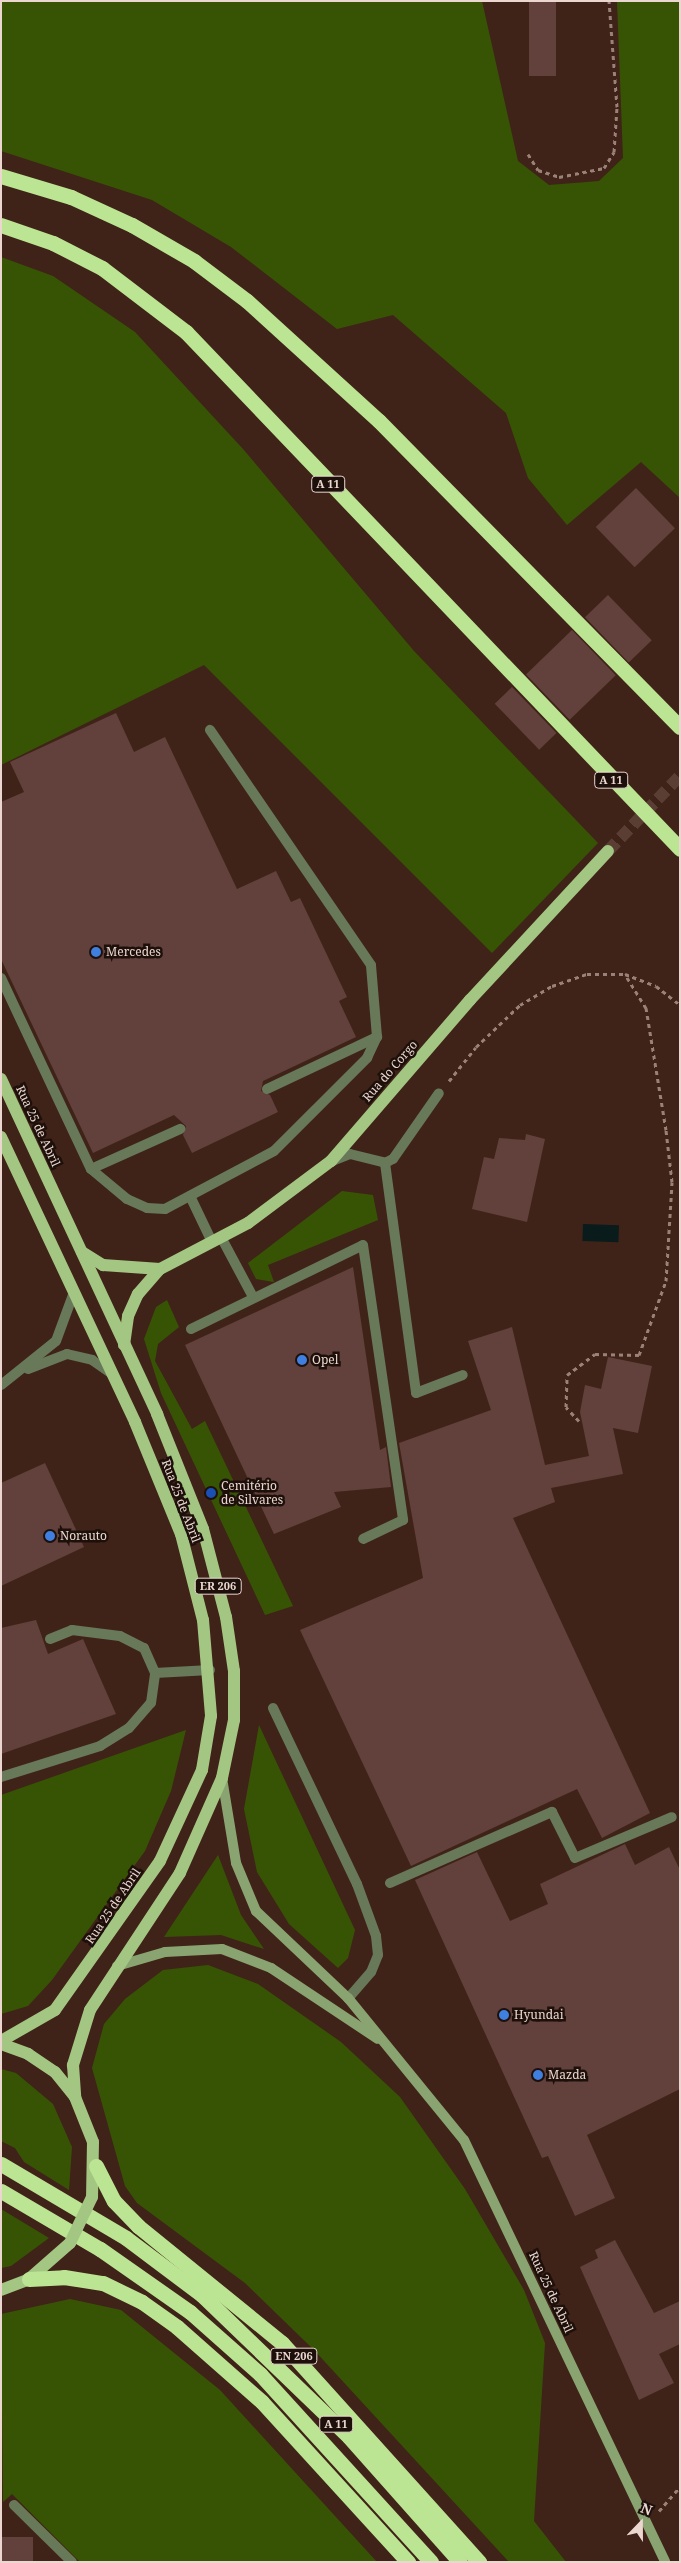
<!DOCTYPE html>
<meta charset="utf-8">
<style>
body{margin:0}
#map{position:relative;width:681px;height:2563px;overflow:hidden;background:#402318;font-family:"Noto Serif",serif}
div>[style]{position:absolute}
.green>*{inset:0;background:#375405}
.water>*{inset:0;background:#091b1b;transform-origin:0 0}
.building>*{inset:0;background:#62403b;transform-origin:0 0}
.primary-tunnel>*{height:12px;margin-top:-6px;transform-origin:0;background:repeating-linear-gradient(90deg,#5a3e34 0 12px,transparent 0 18px)}
.path>*{height:3px;margin-top:-1.5px;transform-origin:0;background:repeating-linear-gradient(90deg,#9a8279 0 4px,transparent 0 8px)}
.lane>*{height:10px;margin:-5px;padding:0 5px;transform-origin:5px;border-radius:5px;background:#687959}
.street>*{height:10px;margin:-5px;padding:0 5px;transform-origin:5px;border-radius:5px;background:#687959}
.secondary>*{height:10px;margin:-5px;padding:0 5px;transform-origin:5px;border-radius:5px;background:#8aa471}
.primary>*{height:12px;margin:-6px;padding:0 6px;transform-origin:6px;border-radius:6px;background:#a4c683}
.highway>*{height:15px;margin:-7.5px;padding:0 7.5px;transform-origin:7.5px;border-radius:7.5px;background:#bce593}
.primary-bridge>*{height:12px;margin:-6px;padding:0 6px;transform-origin:6px;border-radius:6px;background:#a4c683}
.dots>*{width:14px;height:14px;translate:-50% -50%;box-sizing:border-box;border:2px solid #1d100b;border-radius:50%}
span{translate:-50% -50%;white-space:nowrap;text-align:center;line-height:1.15;-webkit-text-stroke:5px #1d100b;paint-order:stroke}
.shield-label span{padding:1px 4px;background:#1d100b;border:1px solid;border-radius:4px;-webkit-text-stroke-width:0}
.shield-label{font-size:11px;color:#ebd7d0;font-weight:700}
.poi-label{font-size:12px;color:#ebd7d0}
.left{translate:0 -50%;text-align:left}
.street-label{font-size:12px;color:#ebd7d0}
.frame{position:absolute;inset:0;border:2px solid #ebd7d0;pointer-events:none}
.north{position:absolute;left:616px;top:2498px;width:50px;height:50px;-webkit-text-stroke:4px #1d100b;paint-order:stroke;rotate:22deg;font-size:14px;font-weight:700;line-height:20px;text-align:center;color:#ebd7d0}
.north::after{content:'';display:block;margin:auto;width:18px;height:22px;background:#ebd7d0;clip-path:polygon(50% 0,100% 100%,50% 72%,0 100%)}
</style>
<div id="map">
<div class="green">
<i style="clip-path:polygon(1px 1px,482px 1px,518px 161px,549px 185px,599px 181px,623px 158px,617px 1px,680px 1px,680px 498px,641px 462px,567px 525px,528px 478px,506px 413px,393px 315px,337px 329px,231px 247px,152px 200px,1px 151px)"></i>
<i style="clip-path:polygon(1px 257px,53px 276px,135px 332px,243px 449px,414px 651px,598px 843px,492px 953px,204px 665px,1px 765px)"></i>
<i style="clip-path:polygon(342px 1191px,373px 1195px,378px 1220px,268px 1265px,274px 1282px,256px 1279px,248px 1263px)"></i>
<i style="clip-path:polygon(167px 1300px,179px 1327px,158px 1344px,155px 1361px,192px 1429px,205px 1421px,293px 1606px,265px 1615px,161px 1393px,144px 1339px,156px 1307px)"></i>
<i style="clip-path:polygon(259px 1725px,355px 1930px,348px 1958px,338px 1968px,289px 1924px,257px 1872px,244px 1809px)"></i>
<i style="clip-path:polygon(186px 1730px,171px 1791px,145px 1851px,52px 1980px,28px 2006px,1px 2014px,1px 1795px)"></i>
<i style="clip-path:polygon(218px 1855px,241px 1915px,264px 1949px,221px 1935px,164px 1937px)"></i>
<i style="clip-path:polygon(208px 1965px,258px 1984px,341px 2042px,400px 2097px,465px 2189px,524px 2290px,545px 2343px,534px 2521px,566px 2562px,509px 2562px,314px 2350px,245px 2283px,137px 2203px,125px 2186px,92px 2068px,104px 2024px,125px 1999px,163px 1970px)"></i>
<i style="clip-path:polygon(1px 2069px,16px 2073px,53px 2104px,72px 2147px,69px 2190px,24px 2162px,15px 2148px,1px 2141px)"></i>
<i style="clip-path:polygon(1px 2209px,49px 2238px,11px 2266px,1px 2268px)"></i>
<i style="clip-path:polygon(70px 2299px,121px 2310px,220px 2390px,377px 2562px,80px 2562px,12px 2494px,3px 2502px,1px 2314px)"></i>
</div>
<div class="water">
<i style="left:583px;top:1224px;width:36px;height:17px;rotate:2deg"></i>
</div>
<div class="building">
<i style="left:529px;top:1px;width:27px;height:75px"></i>
<i style="left:636px;top:488px;width:56px;height:56px;rotate:46deg"></i>
<i style="left:608px;top:595px;width:63px;height:32px;rotate:46deg"></i>
<i style="left:572px;top:630px;width:63px;height:64px;rotate:46deg"></i>
<i style="left:512px;top:687px;width:64px;height:24px;rotate:46deg"></i>
<i style="clip-path:polygon(116px 713px,134px 752px,165px 737px,237px 889px,276px 871px,291px 902px,300px 898px,347px 997px,339px 1001px,356px 1037px,263px 1081px,261px 1091px,270px 1095px,278px 1112px,192px 1153px,183px 1135px,186px 1126px,174px 1115px,93px 1153px,1px 959px,1px 802px,24px 792px,10px 762px)"></i>
<i style="clip-path:polygon(526px 1134px,545px 1139px,527px 1222px,472px 1209px,484px 1157px,494px 1159px,499px 1138px,525px 1140px)"></i>
<i style="clip-path:polygon(353px 1267px,380px 1450px,386px 1447px,391px 1487px,334px 1492px,341px 1507px,274px 1534px,185px 1345px)"></i>
<i style="clip-path:polygon(512px 1327px,545px 1465px,589px 1456px,580px 1412px,585px 1385px,601px 1389px,608px 1357px,652px 1366px,638px 1433px,613px 1428px,623px 1474px,551px 1488px,555px 1502px,513px 1518px,650px 1813px,602px 1838px,577px 1789px,411px 1866px,300px 1630px,423px 1578px,399px 1443px,491px 1410px,468px 1341px)"></i>
<i style="clip-path:polygon(45px 1463px,84px 1547px,1px 1586px,1px 1483px)"></i>
<i style="clip-path:polygon(36px 1620px,48px 1654px,83px 1639px,116px 1714px,1px 1754px,1px 1628px)"></i>
<i style="clip-path:polygon(625px 1844px,635px 1865px,669px 1847px,680px 1870px,680px 2089px,587px 2135px,615px 2198px,575px 2216px,548px 2156px,542px 2158px,415px 1880px,477px 1852px,510px 1921px,548px 1904px,540px 1884px)"></i>
<i style="clip-path:polygon(615px 2240px,654px 2313px,680px 2301px,680px 2344px,659px 2354px,674px 2383px,639px 2400px,580px 2267px,598px 2258px,595px 2250px)"></i>
<i style="left:1px;top:2537px;width:32px;height:25px"></i>
</div>
<div class="primary-tunnel">
<i style="left:608px;top:851px;width:104px;rotate:-46.2deg"></i>
</div>
<div class="path">
<i style="left:528px;top:154px;width:19px;rotate:58deg"></i>
<i style="left:538px;top:170px;width:22px;rotate:18deg"></i>
<i style="left:559px;top:177px;width:46px;rotate:-11.3deg"></i>
<i style="left:604px;top:168px;width:19px;rotate:-58deg"></i>
<i style="left:614px;top:152px;width:45px;rotate:-86.2deg"></i>
<i style="left:617px;top:107px;width:106px;rotate:-94.3deg"></i>
<i style="left:449px;top:1081px;width:43px;rotate:-51.5deg"></i>
<i style="left:476px;top:1047px;width:61px;rotate:-43.7deg"></i>
<i style="left:520px;top:1005px;width:37px;rotate:-31deg"></i>
<i style="left:552px;top:986px;width:37px;rotate:-19deg"></i>
<i style="left:587px;top:974px;width:38px"></i>
<i style="left:625px;top:974px;width:33px;rotate:21deg"></i>
<i style="left:656px;top:986px;width:31px;rotate:38deg"></i>
<i style="left:579px;top:1421px;width:19px;rotate:-133deg"></i>
<i style="left:566px;top:1407px;width:32px;rotate:-88deg"></i>
<i style="left:567px;top:1375px;width:35px;rotate:-37deg"></i>
<i style="left:595px;top:1354px;width:44px;rotate:1.3deg"></i>
<i style="left:639px;top:1355px;width:79px;rotate:-70deg"></i>
<i style="left:666px;top:1281px;width:99px;rotate:-86.5deg"></i>
<i style="left:672px;top:1182px;width:52px;rotate:-96.6deg"></i>
<i style="left:666px;top:1130px;width:124px;rotate:-99.3deg"></i>
<i style="left:646px;top:1008px;width:40px;rotate:-122deg"></i>
<i style="left:659px;top:2511px;width:32px;rotate:-49deg"></i>
</div>
<div class="lane">
<i style="left:1px;top:978px;width:211px;rotate:64.8deg"></i>
<i style="left:91px;top:1169px;width:47px;rotate:39.8deg"></i>
<i style="left:127px;top:1199px;width:22px;rotate:24deg"></i>
<i style="left:147px;top:1208px;width:18px;rotate:3deg"></i>
<i style="left:165px;top:1209px;width:123px;rotate:-28deg"></i>
<i style="left:274px;top:1151px;width:132px;rotate:-45deg"></i>
<i style="left:367px;top:1058px;width:23px;rotate:-65deg"></i>
<i style="left:377px;top:1037px;width:72px;rotate:-94.8deg"></i>
<i style="left:371px;top:965px;width:285px;rotate:-124.4deg"></i>
<i style="left:267px;top:1089px;width:122px;rotate:-25.3deg"></i>
<i style="left:332px;top:1161px;width:19px;rotate:-21deg"></i>
<i style="left:350px;top:1154px;width:36px;rotate:14deg"></i>
<i style="left:385px;top:1163px;width:9px;rotate:-27deg"></i>
<i style="left:393px;top:1159px;width:80px;rotate:-55.1deg"></i>
<i style="left:385px;top:1163px;width:232px;rotate:82.3deg"></i>
<i style="left:416px;top:1393px;width:50px;rotate:-21deg"></i>
<i style="left:91px;top:1169px;width:98px;rotate:-24.2deg"></i>
<i style="left:190px;top:1196px;width:51px;rotate:64.4deg"></i>
<i style="left:221px;top:1237px;width:68px;rotate:61.9deg"></i>
<i style="left:191px;top:1329px;width:191px;rotate:-26deg"></i>
<i style="left:363px;top:1245px;width:278px;rotate:81.7deg"></i>
<i style="left:403px;top:1520px;width:44px;rotate:154.6deg"></i>
<i style="left:50px;top:1639px;width:24px;rotate:-22deg"></i>
<i style="left:72px;top:1630px;width:48px;rotate:7.1deg"></i>
<i style="left:120px;top:1636px;width:27px;rotate:27deg"></i>
<i style="left:144px;top:1648px;width:27px;rotate:66deg"></i>
<i style="left:155px;top:1673px;width:55px;rotate:-3.1deg"></i>
<i style="left:273px;top:1708px;width:195px;rotate:64.5deg"></i>
<i style="left:357px;top:1884px;width:55px;rotate:69.9deg"></i>
<i style="left:376px;top:1936px;width:19px;rotate:84deg"></i>
<i style="left:378px;top:1955px;width:18px;rotate:112deg"></i>
<i style="left:371px;top:1972px;width:35px;rotate:131deg"></i>
<i style="left:1px;top:1777px;width:104px;rotate:-17.4deg"></i>
<i style="left:100px;top:1746px;width:34px;rotate:-32deg"></i>
<i style="left:129px;top:1728px;width:33px;rotate:-49deg"></i>
<i style="left:151px;top:1703px;width:30px;rotate:-82deg"></i>
<i style="left:390px;top:1883px;width:177px;rotate:-23.7deg"></i>
<i style="left:552px;top:1812px;width:51px;rotate:63.4deg"></i>
<i style="left:575px;top:1858px;width:105px;rotate:-22.9deg"></i>
</div>
<div class="street">
<i style="left:28px;top:1369px;width:42px;rotate:-21deg"></i>
<i style="left:67px;top:1354px;width:26px;rotate:13deg"></i>
<i style="left:92px;top:1360px;width:24px;rotate:35deg"></i>
<i style="left:1px;top:1385px;width:70px;rotate:-38.7deg"></i>
<i style="left:56px;top:1341px;width:52px;rotate:-69.8deg"></i>
<i style="left:14px;top:2505px;width:81px;rotate:44.5deg"></i>
</div>
<div class="secondary">
<i style="left:222px;top:1778px;width:86px;rotate:80.6deg"></i>
<i style="left:236px;top:1863px;width:52px;rotate:67.4deg"></i>
<i style="left:256px;top:1911px;width:127px;rotate:43.4deg"></i>
<i style="left:348px;top:1998px;width:183px;rotate:50.8deg"></i>
<i style="left:464px;top:2140px;width:467px;rotate:64.5deg"></i>
<i style="left:117px;top:1966px;width:50px;rotate:-16.3deg"></i>
<i style="left:165px;top:1952px;width:57px;rotate:-3deg"></i>
<i style="left:222px;top:1949px;width:53px;rotate:21.2deg"></i>
<i style="left:271px;top:1968px;width:128px;rotate:33.6deg"></i>
</div>
<div class="primary">
<i style="left:1px;top:1079px;width:370px;rotate:65deg"></i>
<i style="left:157px;top:1414px;width:124px;rotate:68.2deg"></i>
<i style="left:203px;top:1529px;width:91px;rotate:75.4deg"></i>
<i style="left:226px;top:1617px;width:55px;rotate:81.6deg"></i>
<i style="left:234px;top:1671px;width:49px;rotate:90deg"></i>
<i style="left:234px;top:1720px;width:59px;rotate:101.7deg"></i>
<i style="left:222px;top:1778px;width:104px;rotate:113.9deg"></i>
<i style="left:180px;top:1873px;width:164px;rotate:123.3deg"></i>
<i style="left:90px;top:2010px;width:58px;rotate:107.2deg"></i>
<i style="left:73px;top:2065px;width:32px;rotate:86deg"></i>
<i style="left:1px;top:1137px;width:315px;rotate:64.8deg"></i>
<i style="left:135px;top:1422px;width:121px;rotate:67.7deg"></i>
<i style="left:181px;top:1534px;width:89px;rotate:75.7deg"></i>
<i style="left:203px;top:1620px;width:96px;rotate:85.2deg"></i>
<i style="left:211px;top:1716px;width:55px;rotate:99.5deg"></i>
<i style="left:202px;top:1770px;width:100px;rotate:114.8deg"></i>
<i style="left:160px;top:1861px;width:182px;rotate:125.2deg"></i>
<i style="left:55px;top:2010px;width:62px;rotate:150.1deg"></i>
<i style="left:82px;top:1252px;width:25px;rotate:32deg"></i>
<i style="left:103px;top:1265px;width:57px;rotate:4deg"></i>
<i style="left:124px;top:1345px;width:29px;rotate:-82deg"></i>
<i style="left:128px;top:1316px;width:24px;rotate:-66deg"></i>
<i style="left:138px;top:1294px;width:33px;rotate:-49deg"></i>
<i style="left:160px;top:1269px;width:99px;rotate:-27.6deg"></i>
<i style="left:248px;top:1223px;width:104px;rotate:-36.8deg"></i>
<i style="left:331px;top:1161px;width:213px;rotate:-49.2deg"></i>
<i style="left:470px;top:1000px;width:203px;rotate:-47.2deg"></i>
<i style="left:1px;top:2044px;width:29px;rotate:20deg"></i>
<i style="left:28px;top:2054px;width:32px;rotate:34deg"></i>
<i style="left:55px;top:2072px;width:32px;rotate:51deg"></i>
<i style="left:75px;top:2097px;width:48px;rotate:68.2deg"></i>
<i style="left:93px;top:2142px;width:55px;rotate:91deg"></i>
<i style="left:1px;top:2290px;width:30px;rotate:-21deg"></i>
<i style="left:29px;top:2279px;width:55px;rotate:-41.3deg"></i>
</div>
<div class="highway">
<i style="left:1px;top:176px;width:73px;rotate:16.7deg"></i>
<i style="left:71px;top:197px;width:67px;rotate:24.7deg"></i>
<i style="left:132px;top:225px;width:72px;rotate:30.1deg"></i>
<i style="left:194px;top:261px;width:66px;rotate:37deg"></i>
<i style="left:247px;top:301px;width:178px;rotate:42.3deg"></i>
<i style="left:379px;top:421px;width:429px;rotate:45.5deg"></i>
<i style="left:1px;top:225px;width:55px;rotate:19.1deg"></i>
<i style="left:53px;top:243px;width:55px;rotate:27deg"></i>
<i style="left:102px;top:268px;width:106px;rotate:37.3deg"></i>
<i style="left:186px;top:332px;width:715px;rotate:46.3deg"></i>
<i style="left:1px;top:2164px;width:145px;rotate:30.6deg"></i>
<i style="left:126px;top:2238px;width:95px;rotate:36.9deg"></i>
<i style="left:202px;top:2295px;width:204px;rotate:44deg"></i>
<i style="left:349px;top:2437px;width:167px;rotate:48.4deg"></i>
<i style="left:96px;top:2166px;width:39px;rotate:63deg"></i>
<i style="left:114px;top:2201px;width:35px;rotate:46deg"></i>
<i style="left:138px;top:2226px;width:186px;rotate:39.1deg"></i>
<i style="left:282px;top:2343px;width:295px;rotate:48deg"></i>
<i style="left:1px;top:2191px;width:115px;rotate:30.4deg"></i>
<i style="left:100px;top:2249px;width:110px;rotate:35deg"></i>
<i style="left:190px;top:2312px;width:94px;rotate:41.5deg"></i>
<i style="left:260px;top:2374px;width:254px;rotate:47.7deg"></i>
<i style="left:29px;top:2279px;width:35px;rotate:-3deg"></i>
<i style="left:64px;top:2277px;width:39px;rotate:9deg"></i>
<i style="left:103px;top:2283px;width:43px;rotate:26deg"></i>
<i style="left:142px;top:2302px;width:43px;rotate:35.5deg"></i>
<i style="left:177px;top:2327px;width:113px;rotate:41.4deg"></i>
<i style="left:262px;top:2402px;width:217px;rotate:47.6deg"></i>
</div>
<div class="primary-bridge">
<i style="left:70px;top:2243px;width:51px;rotate:-64.4deg"></i>
</div>
<div class="dots">
<i style="left:96px;top:952px;background:#3f7fe0"></i>
<i style="left:302px;top:1360px;background:#3f7fe0"></i>
<i style="left:211px;top:1493px;background:#1a4fb4"></i>
<i style="left:50px;top:1536px;background:#3f7fe0"></i>
<i style="left:504px;top:2015px;background:#3f7fe0"></i>
<i style="left:538px;top:2075px;background:#3f7fe0"></i>
</div>
<div class="shield-label">
<span style="left:328px;top:484px">A 11</span>
<span style="left:611px;top:780px">A 11</span>
<span style="left:218px;top:1586px">ER 206</span>
<span style="left:294px;top:2356px">EN 206</span>
<span style="left:336px;top:2424px">A 11</span>
</div>
<div class="poi-label">
<span class="left" style="left:106px;top:952px">Mercedes</span>
<span class="left" style="left:312px;top:1360px">Opel</span>
<span class="left" style="left:221px;top:1493px">Cemitério<br>de Silvares</span>
<span class="left" style="left:60px;top:1536px">Norauto</span>
<span class="left" style="left:514px;top:2015px">Hyundai</span>
<span class="left" style="left:548px;top:2075px">Mazda</span>
</div>
<div class="street-label">
<span style="left:390px;top:1071px;rotate:-49deg">Rua do Corgo</span>
<span style="left:38px;top:1126px;rotate:65deg">Rua 25 de Abril</span>
<span style="left:181px;top:1501px;rotate:69deg">Rua 25 de Abril</span>
<span style="left:113px;top:1906px;rotate:-56deg">Rua 25 de Abril</span>
<span style="left:551px;top:2292px;rotate:65deg">Rua 25 de Abril</span>
</div>
<div class="frame"></div>
<div class="north">N</div>
</div>
